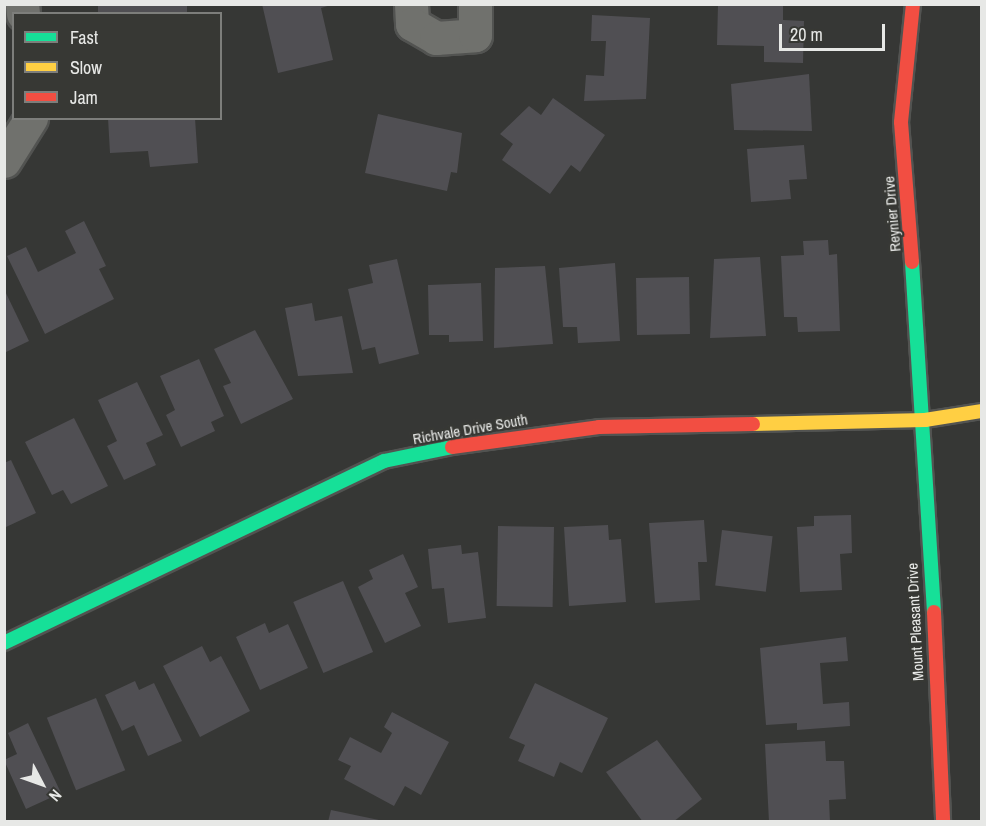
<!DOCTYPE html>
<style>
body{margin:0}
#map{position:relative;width:986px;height:826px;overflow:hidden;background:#363735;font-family:"Archivo Narrow",sans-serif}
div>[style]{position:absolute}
.building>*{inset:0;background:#504f53;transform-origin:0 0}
.roads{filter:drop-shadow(2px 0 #525351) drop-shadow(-2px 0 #525351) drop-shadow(0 2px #525351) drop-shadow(0 -2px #525351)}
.street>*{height:33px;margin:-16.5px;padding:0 16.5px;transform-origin:16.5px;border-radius:16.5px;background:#70716d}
.fast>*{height:14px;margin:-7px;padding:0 7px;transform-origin:7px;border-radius:7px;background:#16e098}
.slow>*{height:14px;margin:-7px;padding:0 7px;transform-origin:7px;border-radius:7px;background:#ffcf43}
.jam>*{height:14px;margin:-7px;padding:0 7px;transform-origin:7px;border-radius:7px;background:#f24e42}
span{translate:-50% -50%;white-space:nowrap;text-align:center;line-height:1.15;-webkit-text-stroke:4.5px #373834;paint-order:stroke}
.street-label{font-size:15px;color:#e7e8e6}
.frame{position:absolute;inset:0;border:6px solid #e7e8e6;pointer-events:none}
.legend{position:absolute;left:12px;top:12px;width:210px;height:108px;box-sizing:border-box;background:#373834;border:2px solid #7d7e7b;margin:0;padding:8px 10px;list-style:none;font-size:18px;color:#e7e8e6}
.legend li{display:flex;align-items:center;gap:12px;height:30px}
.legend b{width:30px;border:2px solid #7d7e7b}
.north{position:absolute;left:12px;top:754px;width:60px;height:60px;-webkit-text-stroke:4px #373834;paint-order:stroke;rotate:131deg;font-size:16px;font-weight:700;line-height:24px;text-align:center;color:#e7e8e6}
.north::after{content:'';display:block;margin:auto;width:21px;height:27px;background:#e7e8e6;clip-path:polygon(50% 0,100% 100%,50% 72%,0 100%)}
.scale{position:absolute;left:779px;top:24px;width:106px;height:27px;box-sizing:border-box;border:3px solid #e7e8e6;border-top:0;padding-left:8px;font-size:18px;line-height:21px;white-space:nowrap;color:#e7e8e6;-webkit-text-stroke:4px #373834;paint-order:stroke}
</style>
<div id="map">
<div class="building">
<i style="left:98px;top:4px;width:89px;height:10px"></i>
<i style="clip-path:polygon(262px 4px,334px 4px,321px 8px,333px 60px,278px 73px)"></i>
<i style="clip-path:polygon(718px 4px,783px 6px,783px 20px,804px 21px,803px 63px,764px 62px,764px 46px,717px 45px)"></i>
<i style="clip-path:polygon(592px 15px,650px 18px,646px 99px,584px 101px,586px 75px,604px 76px,606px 41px,591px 41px)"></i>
<i style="clip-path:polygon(809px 74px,812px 131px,734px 130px,731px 84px)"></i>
<i style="clip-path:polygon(553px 98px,605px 135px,580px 172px,571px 165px,550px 194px,502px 160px,513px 144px,500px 134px,529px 106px,541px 115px)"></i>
<i style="clip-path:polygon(378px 114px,462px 133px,457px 173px,451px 172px,447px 191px,365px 173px)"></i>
<i style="clip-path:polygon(108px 118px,195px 118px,198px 163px,150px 167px,148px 151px,110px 153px)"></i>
<i style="clip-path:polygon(804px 145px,807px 179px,789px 180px,791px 199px,751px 202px,747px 149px)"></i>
<i style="clip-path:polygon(84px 221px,106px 266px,99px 269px,114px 299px,45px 334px,7px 256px,26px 247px,38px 272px,76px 253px,65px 231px)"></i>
<i style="clip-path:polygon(828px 240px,829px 255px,837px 254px,840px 331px,798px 332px,797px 317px,784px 317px,781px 256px,804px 255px,803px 241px)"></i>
<i style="clip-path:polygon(760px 257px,766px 336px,710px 338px,714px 259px)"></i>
<i style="clip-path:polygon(397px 259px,419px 354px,379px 364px,375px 347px,362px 350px,348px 289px,373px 283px,369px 265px)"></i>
<i style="clip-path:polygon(615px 263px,620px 341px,578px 343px,577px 327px,563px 327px,559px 268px)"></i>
<i style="clip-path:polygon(545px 266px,553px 344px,494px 348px,495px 268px)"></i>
<i style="left:689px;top:277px;width:57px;height:53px;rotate:89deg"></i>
<i style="clip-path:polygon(481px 283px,483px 341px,449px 342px,449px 335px,429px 335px,428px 285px)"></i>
<i style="clip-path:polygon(4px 289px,29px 341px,4px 353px)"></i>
<i style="clip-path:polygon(312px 303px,315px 321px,342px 316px,353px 373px,298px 376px,285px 308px)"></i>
<i style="clip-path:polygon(255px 330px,293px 399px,241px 424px,223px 386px,231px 383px,214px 349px)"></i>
<i style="clip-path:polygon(199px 359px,224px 416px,211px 422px,215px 431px,181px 447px,166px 415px,175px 410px,160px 376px)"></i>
<i style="clip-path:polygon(137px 382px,163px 435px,146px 443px,156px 465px,124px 480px,107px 446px,117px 441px,98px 400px)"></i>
<i style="clip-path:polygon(74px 418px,108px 486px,71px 504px,63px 490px,52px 495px,25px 442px)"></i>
<i style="clip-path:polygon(11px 460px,36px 513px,6px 527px,4px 463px)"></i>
<i style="clip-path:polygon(851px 515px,852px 553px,840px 554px,842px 590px,800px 592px,797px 527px,814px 526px,814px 516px)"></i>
<i style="clip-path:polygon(704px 520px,707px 562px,698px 562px,700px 600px,655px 603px,649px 523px)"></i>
<i style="clip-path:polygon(608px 525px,609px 540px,621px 539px,626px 602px,569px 606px,564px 527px)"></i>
<i style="left:554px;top:527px;width:80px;height:56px;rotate:91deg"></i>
<i style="left:722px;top:530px;width:51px;height:56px;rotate:7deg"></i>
<i style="clip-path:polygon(461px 545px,462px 554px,478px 552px,486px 618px,448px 623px,444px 588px,432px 589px,428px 549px)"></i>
<i style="clip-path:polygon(403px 554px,418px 587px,405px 593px,421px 626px,385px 643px,358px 587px,373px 579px,369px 570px)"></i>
<i style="left:343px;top:581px;width:77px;height:54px;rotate:67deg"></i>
<i style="clip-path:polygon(265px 623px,269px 633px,288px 624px,308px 668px,260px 690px,236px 637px)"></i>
<i style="clip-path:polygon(846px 637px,848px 661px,820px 663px,823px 704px,849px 702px,850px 726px,797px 730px,797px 723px,766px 725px,760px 648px)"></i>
<i style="clip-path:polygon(202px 646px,210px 662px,221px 656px,250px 711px,200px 737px,163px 666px)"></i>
<i style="clip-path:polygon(135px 681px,139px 690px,154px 683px,182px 741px,148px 756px,134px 725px,122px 731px,105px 695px)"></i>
<i style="clip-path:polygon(535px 683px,608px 718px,582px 773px,560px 762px,554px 777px,518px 761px,525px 745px,509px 738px)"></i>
<i style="left:96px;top:698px;width:78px;height:53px;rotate:68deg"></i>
<i style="clip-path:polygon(392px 712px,449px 742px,421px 795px,405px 786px,394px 806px,344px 779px,351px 766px,338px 760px,350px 737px,381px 753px,392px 733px,384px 727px)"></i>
<i style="clip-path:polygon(28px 723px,61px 793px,26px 809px,4px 760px,17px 754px,8px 733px)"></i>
<i style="clip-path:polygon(657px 740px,702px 799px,673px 822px,643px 822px,606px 772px)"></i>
<i style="clip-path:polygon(825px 741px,826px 761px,844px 761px,846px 799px,829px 800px,830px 822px,769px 822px,765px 744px)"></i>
<i style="clip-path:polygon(331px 810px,379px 820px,379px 822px,328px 822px)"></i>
</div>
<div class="roads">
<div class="street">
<i style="left:22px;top:4px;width:10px;rotate:84deg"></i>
<i style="left:411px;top:4px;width:20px;rotate:87deg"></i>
<i style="left:412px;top:24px;width:28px;rotate:30deg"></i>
<i style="left:436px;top:38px;width:39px;rotate:-4deg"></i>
<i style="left:475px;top:35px;width:31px;rotate:-90deg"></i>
<i style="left:4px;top:161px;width:51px;rotate:-57.9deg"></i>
</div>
<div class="fast">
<i style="left:912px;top:262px;width:351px;rotate:86.4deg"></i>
<i style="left:4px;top:643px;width:421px;rotate:-25.6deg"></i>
<i style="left:384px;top:461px;width:69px;rotate:-11.6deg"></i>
</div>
<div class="slow">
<i style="left:753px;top:424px;width:172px;rotate:-1.3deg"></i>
<i style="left:925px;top:420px;width:58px;rotate:-9deg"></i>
</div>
<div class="jam">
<i style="left:912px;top:262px;width:140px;rotate:-94.5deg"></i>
<i style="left:901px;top:122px;width:119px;rotate:-84.2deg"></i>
<i style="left:452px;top:447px;width:148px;rotate:-7.7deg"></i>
<i style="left:599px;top:427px;width:154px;rotate:-1.1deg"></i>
<i style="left:934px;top:612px;width:210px;rotate:87.5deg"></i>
</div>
</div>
<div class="street-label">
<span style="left:892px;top:214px;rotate:-95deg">Reynier Drive</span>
<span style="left:470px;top:429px;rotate:-10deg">Richvale Drive South</span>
<span style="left:915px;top:622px;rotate:-93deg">Mount Pleasant Drive</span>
</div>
<div class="frame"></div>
<ul class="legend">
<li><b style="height:8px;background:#16e098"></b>Fast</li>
<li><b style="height:8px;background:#ffcf43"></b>Slow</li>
<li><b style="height:8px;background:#f24e42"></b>Jam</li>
</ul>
<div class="north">N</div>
<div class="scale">20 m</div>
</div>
